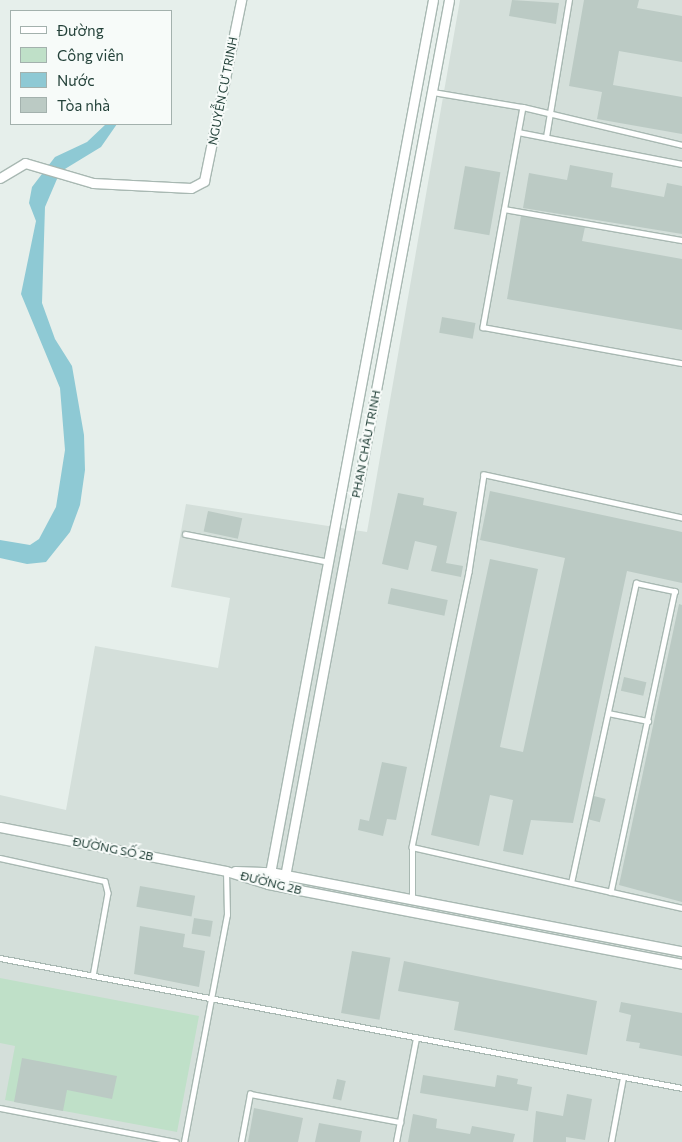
<!DOCTYPE html>
<meta charset="utf-8">
<style>
body{margin:0}
#map{position:relative;width:682px;height:1142px;overflow:hidden;background:#e6efeb;font-family:Commissioner,sans-serif}
div>[style]{position:absolute}
.built>*{inset:0;background:#d4dfda}
.green>*{inset:0;background:#bfe0c8}
.water>*{inset:0;background:#8ec9d4}
.building>*{inset:0;background:#bbcac4;transform-origin:0 0}
.roads{filter:drop-shadow(1px 0 #a8b8b2) drop-shadow(-1px 0 #a8b8b2) drop-shadow(0 1px #a8b8b2) drop-shadow(0 -1px #a8b8b2)}
.lane>*{height:4.5px;margin:-2.25px;padding:0 2.25px;transform-origin:2.25px;border-radius:2.25px;background:#fff}
.street>*{height:9px;margin:-4.5px;padding:0 4.5px;transform-origin:4.5px;border-radius:4.5px;background:#fff}
span{translate:-50% -50%;white-space:nowrap;text-align:center;line-height:1.15;-webkit-text-stroke:4px #f7fbf9;paint-order:stroke}
.street-label{font-size:12px;color:#24423a}
.legend{position:absolute;left:10px;top:10px;width:162px;height:115px;box-sizing:border-box;background:#f7fbf9;border:1px solid #a3b1ad;margin:0;padding:6px 9px;list-style:none;font-size:15px;color:#24423a}
.legend li{display:flex;align-items:center;gap:10px;height:25px}
.legend b{width:25px;border:1px solid #a3b1ad}
</style>
<div id="map">
<div class="built">
<i style="clip-path:polygon(460px 0,682px 0,682px 1142px,0 1142px,0 795px,66px 810px,95px 646px,218px 668px,230px 598px,171px 587px,186px 504px,367px 532px)"></i>
</div>
<div class="green">
<i style="clip-path:polygon(0 978px,199px 1016px,177px 1132px,5px 1100px,15px 1046px,0 1043px)"></i>
</div>
<div class="water">
<i style="clip-path:polygon(106px 124px,117px 124px,101px 147px,60px 172px,45px 207px,42px 303px,55px 339px,72px 366px,84px 435px,85px 470px,80px 505px,70px 532px,46px 562px,27px 564px,0 558px,0 540px,30px 545px,39px 539px,56px 507px,65px 450px,60px 388px,21px 294px,36px 221px,29px 203px,32px 187px,55px 157px,87px 142px)"></i>
</div>
<div class="building">
<i style="clip-path:polygon(512px 0,559px 3px,556px 24px,509px 16px)"></i>
<i style="clip-path:polygon(584px 0,639px 0,637px 8px,682px 16px,682px 62px,619px 51px,613px 85px,682px 97px,682px 134px,597px 119px,602px 92px,569px 86px)"></i>
<i style="clip-path:polygon(570px 165px,613px 173px,611px 187px,664px 197px,667px 183px,682px 186px,682px 234px,523px 208px,529px 173px,567px 180px)"></i>
<i style="left:465px;top:166px;width:36px;height:64px;rotate:10deg"></i>
<i style="clip-path:polygon(521px 216px,585px 227px,582px 241px,682px 259px,682px 330px,507px 299px)"></i>
<i style="left:442px;top:317px;width:34px;height:16px;rotate:10deg"></i>
<i style="clip-path:polygon(490px 491px,682px 532px,682px 583px,627px 571px,573px 823px,531px 820px,523px 855px,503px 851px,513px 800px,490px 795px,479px 846px,431px 835px,490px 559px,538px 569px,500px 747px,523px 752px,565px 558px,480px 540px)"></i>
<i style="clip-path:polygon(398px 493px,424px 498px,423px 505px,457px 512px,446px 563px,463px 566px,461px 577px,431px 571px,437px 546px,415px 541px,408px 570px,382px 564px)"></i>
<i style="left:208px;top:511px;width:35px;height:21px;rotate:12deg"></i>
<i style="left:391px;top:588px;width:58px;height:16px;rotate:12deg"></i>
<i style="clip-path:polygon(679px 604px,682px 605px,682px 902px,619px 885px)"></i>
<i style="left:624px;top:677px;width:23px;height:14px;rotate:13deg"></i>
<i style="clip-path:polygon(382px 762px,407px 767px,396px 820px,387px 819px,383px 836px,358px 830px,360px 819px,369px 821px)"></i>
<i style="left:594px;top:796px;width:12px;height:24px;rotate:14deg"></i>
<i style="left:140px;top:886px;width:56px;height:21px;rotate:10deg"></i>
<i style="left:194px;top:918px;width:19px;height:16px;rotate:9deg"></i>
<i style="clip-path:polygon(140px 926px,185px 934px,183px 947px,205px 951px,199px 987px,134px 974px)"></i>
<i style="left:352px;top:951px;width:39px;height:63px;rotate:10deg"></i>
<i style="clip-path:polygon(404px 961px,597px 1001px,587px 1055px,454px 1030px,459px 1002px,398px 991px)"></i>
<i style="clip-path:polygon(621px 1002px,682px 1013px,682px 1056px,639px 1048px,640px 1043px,626px 1041px,631px 1015px,619px 1012px)"></i>
<i style="clip-path:polygon(22px 1058px,117px 1076px,112px 1099px,67px 1090px,63px 1111px,14px 1102px)"></i>
<i style="clip-path:polygon(423px 1075px,495px 1087px,497px 1075px,518px 1079px,517px 1084px,532px 1087px,528px 1111px,420px 1093px)"></i>
<i style="left:337px;top:1079px;width:9px;height:20px;rotate:13deg"></i>
<i style="clip-path:polygon(567px 1094px,592px 1099px,585px 1140px,566px 1137px,566px 1142px,533px 1142px,536px 1111px,563px 1116px)"></i>
<i style="clip-path:polygon(254px 1108px,303px 1118px,298px 1142px,248px 1142px)"></i>
<i style="clip-path:polygon(413px 1114px,437px 1119px,436px 1128px,470px 1134px,472px 1126px,515px 1134px,513px 1142px,408px 1142px)"></i>
<i style="clip-path:polygon(319px 1123px,362px 1131px,360px 1142px,315px 1142px)"></i>
</div>
<div class="roads">
<div class="lane">
<i style="left:433px;top:92px;width:91px;rotate:9.5deg"></i>
<i style="left:523px;top:107px;width:163px;rotate:13.4deg"></i>
<i style="left:523px;top:107px;width:224px;rotate:100.3deg"></i>
<i style="left:483px;top:327px;width:202px;rotate:10.3deg"></i>
<i style="left:518px;top:132px;width:167px;rotate:11deg"></i>
<i style="left:546px;top:137px;width:139px;rotate:-80.5deg"></i>
<i style="left:504px;top:209px;width:181px;rotate:9.9deg"></i>
<i style="left:682px;top:518px;width:203px;rotate:-167.7deg"></i>
<i style="left:484px;top:475px;width:98px;rotate:98.8deg"></i>
<i style="left:469px;top:572px;width:281px;rotate:101.7deg"></i>
<i style="left:412px;top:847px;width:277px;rotate:12.7deg"></i>
<i style="left:185px;top:534px;width:147px;rotate:11deg"></i>
<i style="left:608px;top:713px;width:41px;rotate:11.3deg"></i>
<i style="left:0;top:858px;width:107px;rotate:12.4deg"></i>
<i style="left:105px;top:881px;width:12px;rotate:76deg"></i>
<i style="left:108px;top:893px;width:84px;rotate:100.2deg"></i>
<i style="left:571px;top:883px;width:307px;rotate:-77.8deg"></i>
<i style="left:636px;top:583px;width:40px;rotate:12deg"></i>
<i style="left:675px;top:591px;width:308px;rotate:102deg"></i>
<i style="left:412px;top:898px;width:51px;rotate:-90deg"></i>
<i style="left:0;top:958px;width:694px;rotate:10.79deg"></i>
<i style="left:0;top:1108px;width:179px;rotate:10.9deg"></i>
<i style="left:184px;top:1142px;width:231px;rotate:-79.3deg"></i>
<i style="left:227px;top:915px;width:44px;rotate:-91.3deg"></i>
<i style="left:241px;top:1142px;width:49px;rotate:-79.4deg"></i>
<i style="left:250px;top:1094px;width:153px;rotate:10.6deg"></i>
<i style="left:396px;top:1142px;width:106px;rotate:-79.1deg"></i>
<i style="left:611px;top:1142px;width:66px;rotate:-79.5deg"></i>
</div>
<div class="street">
<i style="left:0;top:178px;width:29px;rotate:-31deg"></i>
<i style="left:25px;top:163px;width:71px;rotate:16.4deg"></i>
<i style="left:93px;top:183px;width:98px;rotate:2.9deg"></i>
<i style="left:191px;top:188px;width:15px;rotate:-28deg"></i>
<i style="left:204px;top:181px;width:185px;rotate:-78.4deg"></i>
<i style="left:0;top:827px;width:230px;rotate:11deg"></i>
<i style="left:226px;top:871px;width:44px;rotate:17.2deg"></i>
<i style="left:268px;top:884px;width:422px;rotate:10.9deg"></i>
<i style="left:235px;top:871px;width:35px;rotate:2deg"></i>
<i style="left:270px;top:872px;width:420px;rotate:10.9deg"></i>
<i style="left:268px;top:884px;width:899px;rotate:-79.43deg"></i>
<i style="left:283px;top:887px;width:902px;rotate:-79.4deg"></i>
</div>
</div>
<div class="street-label">
<span style="left:223px;top:91px;rotate:-79deg">NGUYỄN CƯ TRINH</span>
<span style="left:366px;top:444px;rotate:-79deg">PHAN CHÂU TRINH</span>
<span style="left:113px;top:849px;rotate:11deg">ĐƯỜNG SỐ 2B</span>
<span style="left:271px;top:883px;rotate:14deg">ĐƯỜNG 2B</span>
</div>
<ul class="legend">
<li><b style="height:6px;background:#fff"></b>Đường</li>
<li><b style="height:14px;background:#bfe0c8"></b>Công viên</li>
<li><b style="height:14px;background:#8ec9d4"></b>Nước</li>
<li><b style="height:14px;background:#bbcac4"></b>Tòa nhà</li>
</ul>
</div>
